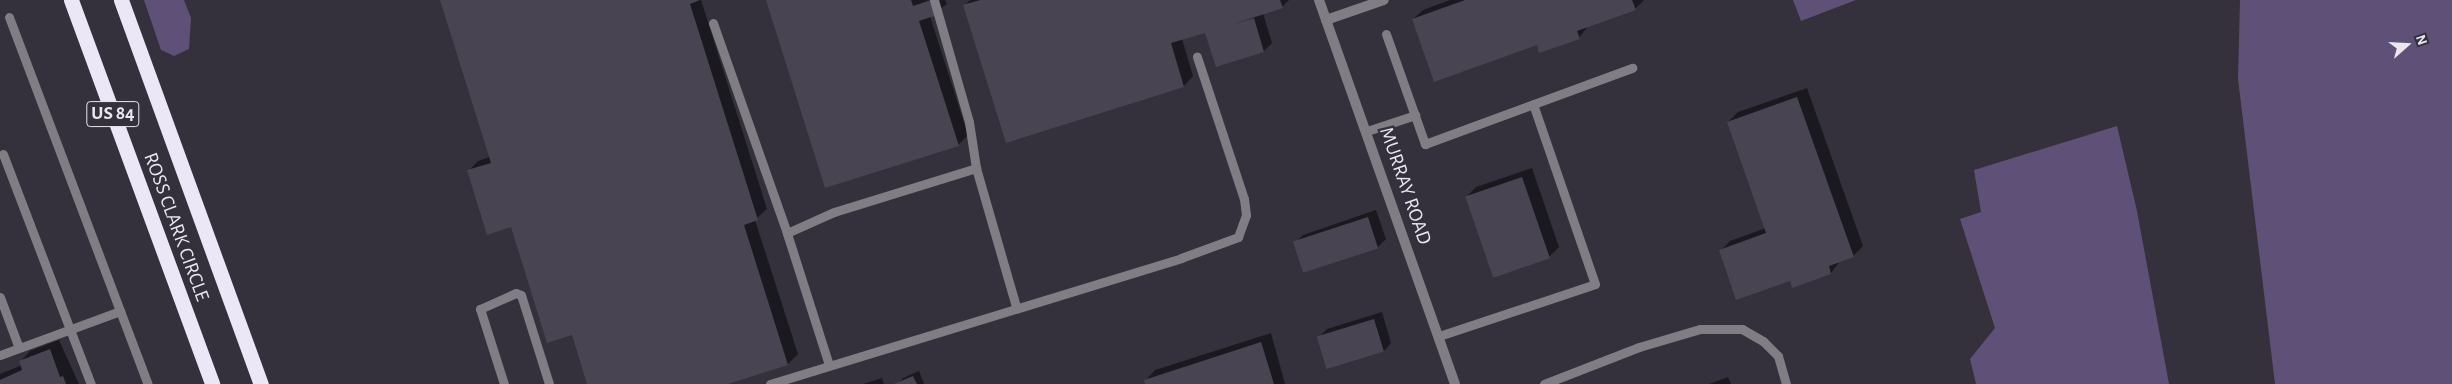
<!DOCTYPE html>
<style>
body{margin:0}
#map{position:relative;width:2452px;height:384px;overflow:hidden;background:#34303c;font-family:"Alegreya Sans",sans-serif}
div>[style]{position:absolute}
.forest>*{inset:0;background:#5f5077}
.shadow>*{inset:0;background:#0007}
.building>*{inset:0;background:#494451;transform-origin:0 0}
.lane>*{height:9px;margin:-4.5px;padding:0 4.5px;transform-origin:4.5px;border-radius:4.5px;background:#807e84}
.street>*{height:10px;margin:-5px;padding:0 5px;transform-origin:5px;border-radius:5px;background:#807e84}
.highway>*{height:15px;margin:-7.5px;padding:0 7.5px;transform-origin:7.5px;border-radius:7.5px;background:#ece7f7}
span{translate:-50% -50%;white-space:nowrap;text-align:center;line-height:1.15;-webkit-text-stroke:4.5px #34303c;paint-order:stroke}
.shield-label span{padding:1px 4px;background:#34303c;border:1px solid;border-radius:4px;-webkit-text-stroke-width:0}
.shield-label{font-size:19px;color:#e9e6ee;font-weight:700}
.street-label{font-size:20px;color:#e9e6ee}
.north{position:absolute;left:2382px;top:20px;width:50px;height:50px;-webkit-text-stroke:4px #34303c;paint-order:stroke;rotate:71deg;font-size:14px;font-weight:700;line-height:20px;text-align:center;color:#e9e6ee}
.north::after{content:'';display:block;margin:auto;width:18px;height:22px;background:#e9e6ee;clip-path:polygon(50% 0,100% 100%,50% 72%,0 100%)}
</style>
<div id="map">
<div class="forest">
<i style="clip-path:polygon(144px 0,184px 0,191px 18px,189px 49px,174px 56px,161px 50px)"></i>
<i style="clip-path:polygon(1793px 0,1856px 0,1801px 21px)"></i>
<i style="clip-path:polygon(2240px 0,2452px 0,2452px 384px,2275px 384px,2238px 79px)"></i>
<i style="clip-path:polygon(2117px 126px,2137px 211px,2169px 384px,1976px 384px,1970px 359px,1995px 328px,1960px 219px,1981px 212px,1974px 170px)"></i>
</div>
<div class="shadow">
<i style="clip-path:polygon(441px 0,701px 0,767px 209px,755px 220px,798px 354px,788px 364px,724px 384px,589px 384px,573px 333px,512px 226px,468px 171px,478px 161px,490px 157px)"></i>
<i style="clip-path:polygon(767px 0,945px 0,947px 4px,930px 16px,968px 135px,958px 145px)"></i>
<i style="clip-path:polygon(970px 0,1289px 0,1282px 7px,1263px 13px,1272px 43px,1264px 51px,1217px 65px,1211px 30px,1182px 39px,1193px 76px,1184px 86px,965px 5px)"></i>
<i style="clip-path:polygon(1450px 0,1644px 0,1635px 9px,1588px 26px,1579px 38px,1537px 44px,1413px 19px,1423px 10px)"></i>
<i style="clip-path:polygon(1807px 88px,1863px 246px,1853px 256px,1840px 261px,1831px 273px,1793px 286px,1790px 279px,1720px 251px,1730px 241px,1766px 228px,1728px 122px,1738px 112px)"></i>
<i style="clip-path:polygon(1532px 168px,1559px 247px,1549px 257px,1466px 197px,1476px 187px)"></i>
<i style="clip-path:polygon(1376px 210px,1386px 239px,1378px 247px,1295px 243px,1303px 235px)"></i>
<i style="clip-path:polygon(1382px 312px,1391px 343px,1384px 351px,1319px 337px,1327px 329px)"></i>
<i style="clip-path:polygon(1271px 333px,1285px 384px,1147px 384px,1146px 380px,1155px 370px)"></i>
<i style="clip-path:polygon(59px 340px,79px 384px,0 384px,0 374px,22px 365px,21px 361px,30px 351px)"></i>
<i style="clip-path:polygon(919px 371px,924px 384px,898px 384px,903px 378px)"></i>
<i style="clip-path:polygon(1728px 377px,1731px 384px,1709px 384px)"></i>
<i style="clip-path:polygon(882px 378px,884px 384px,863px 384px)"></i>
</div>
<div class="building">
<i style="clip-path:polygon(440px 0,700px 0,690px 4px,758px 220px,744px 225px,788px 365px,728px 384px,587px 384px,572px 335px,547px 343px,511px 227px,487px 235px,467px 170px,491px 163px)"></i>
<i style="clip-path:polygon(766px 0,911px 0,913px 6px,931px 0,937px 15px,919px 21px,959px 146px,825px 188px)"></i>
<i style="clip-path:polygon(980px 0,1280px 0,1283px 8px,1231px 25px,1254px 18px,1264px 52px,1216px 67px,1205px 33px,1171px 43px,1184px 87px,1006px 143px,963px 5px)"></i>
<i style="clip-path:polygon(1465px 0,1632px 0,1636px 10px,1577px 31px,1580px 39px,1539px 53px,1537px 45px,1434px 82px,1412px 19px)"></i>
<i style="clip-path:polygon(1797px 97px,1854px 257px,1829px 266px,1831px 274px,1792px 288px,1790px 281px,1736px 300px,1719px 250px,1766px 233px,1727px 122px)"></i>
<i style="left:1522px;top:177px;width:86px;height:60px;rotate:71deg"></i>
<i style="left:1368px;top:217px;width:33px;height:79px;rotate:72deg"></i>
<i style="left:1374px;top:319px;width:34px;height:60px;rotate:73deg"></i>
<i style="clip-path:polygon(1261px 342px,1274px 384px,1145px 384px,1144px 380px)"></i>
<i style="clip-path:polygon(50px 349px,60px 377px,63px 376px,66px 384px,0 384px,0 380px,22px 370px,19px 361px)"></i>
<i style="clip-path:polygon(913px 376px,917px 384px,894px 384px)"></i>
</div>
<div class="lane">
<i style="left:934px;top:0;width:127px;rotate:74deg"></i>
<i style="left:969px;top:122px;width:47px;rotate:81.3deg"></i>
<i style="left:9px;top:17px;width:392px;rotate:69.3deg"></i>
<i style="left:713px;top:23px;width:223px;rotate:70.6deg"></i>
<i style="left:1386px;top:34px;width:117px;rotate:70.5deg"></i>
<i style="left:1425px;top:144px;width:221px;rotate:-20.2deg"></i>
<i style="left:1367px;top:131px;width:51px;rotate:-18.4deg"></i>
<i style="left:3px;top:154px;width:246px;rotate:69.1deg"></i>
<i style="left:0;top:297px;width:54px;rotate:69.6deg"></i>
<i style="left:1439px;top:336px;width:164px;rotate:-18.4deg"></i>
<i style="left:1595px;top:284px;width:190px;rotate:-109deg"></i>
<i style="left:0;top:355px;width:128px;rotate:-20.1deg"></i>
<i style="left:829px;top:365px;width:139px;rotate:-107.7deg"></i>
<i style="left:787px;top:233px;width:51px;rotate:-24.1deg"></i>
<i style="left:834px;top:212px;width:149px;rotate:-17.2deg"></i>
<i style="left:976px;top:168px;width:145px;rotate:73.9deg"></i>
<i style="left:504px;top:384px;width:79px;rotate:-107.7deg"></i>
<i style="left:480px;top:309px;width:39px;rotate:-24deg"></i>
<i style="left:516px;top:293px;width:5px;rotate:22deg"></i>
<i style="left:521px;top:295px;width:93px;rotate:72.5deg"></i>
<i style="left:770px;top:384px;width:430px;rotate:-17deg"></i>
<i style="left:1181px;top:258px;width:61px;rotate:-20.2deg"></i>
<i style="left:1238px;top:237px;width:23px;rotate:-70deg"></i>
<i style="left:1246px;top:215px;width:16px;rotate:-97deg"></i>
<i style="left:1244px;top:199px;width:150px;rotate:-108.3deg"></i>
<i style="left:1544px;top:384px;width:102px;rotate:-21.3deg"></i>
<i style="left:1639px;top:347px;width:64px;rotate:-16.4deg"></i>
<i style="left:1700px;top:329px;width:42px"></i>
<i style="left:1742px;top:329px;width:24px;rotate:30deg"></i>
<i style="left:1763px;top:341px;width:21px;rotate:45deg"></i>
<i style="left:1778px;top:356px;width:29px;rotate:74deg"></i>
</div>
<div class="street">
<i style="left:1319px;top:0;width:407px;rotate:70.5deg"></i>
<i style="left:1326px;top:20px;width:61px;rotate:-19deg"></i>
</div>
<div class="highway">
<i style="left:71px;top:0;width:409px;rotate:69.8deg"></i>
<i style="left:121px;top:0;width:409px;rotate:70deg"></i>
</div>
<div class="shield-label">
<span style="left:113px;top:114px">US 84</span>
</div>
<div class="street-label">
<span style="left:1405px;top:186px;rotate:71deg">MURRAY ROAD</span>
<span style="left:176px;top:227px;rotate:70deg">ROSS CLARK CIRCLE</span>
</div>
<div class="north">N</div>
</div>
